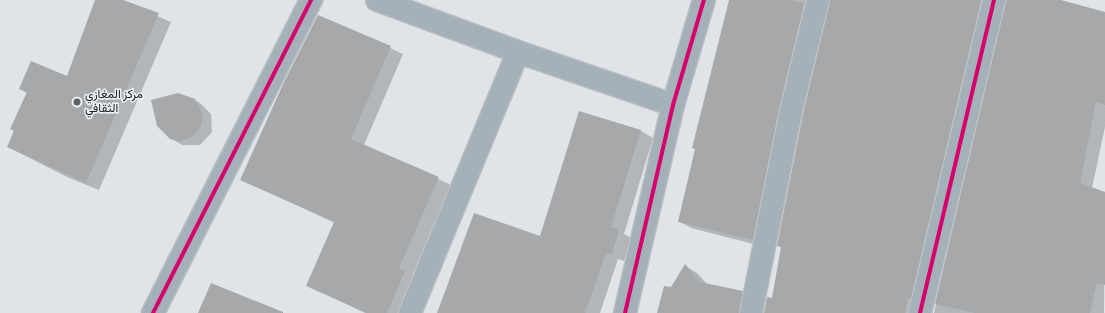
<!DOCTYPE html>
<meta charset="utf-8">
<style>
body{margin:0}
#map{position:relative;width:1105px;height:313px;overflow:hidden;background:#e0e4e8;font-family:"Crimson Pro",Vazirmatn,serif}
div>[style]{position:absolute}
.shadow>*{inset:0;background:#0003}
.building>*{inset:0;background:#a7a8a9}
.roads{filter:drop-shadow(1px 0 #bdc0c3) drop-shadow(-1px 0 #bdc0c3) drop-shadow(0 1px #bdc0c3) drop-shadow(0 -1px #bdc0c3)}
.minor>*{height:22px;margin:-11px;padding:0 11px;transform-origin:11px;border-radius:11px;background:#a5b1b9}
.cycleway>*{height:4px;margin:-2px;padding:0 2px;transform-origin:2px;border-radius:2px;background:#d6006c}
.dots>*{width:11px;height:11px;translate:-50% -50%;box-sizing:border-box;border:2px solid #eaf2f8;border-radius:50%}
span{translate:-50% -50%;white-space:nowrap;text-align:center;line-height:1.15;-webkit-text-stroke:3px #eaf2f8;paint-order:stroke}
.poi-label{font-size:12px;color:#191b1d}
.left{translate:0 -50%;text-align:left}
</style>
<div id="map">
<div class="shadow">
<i style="clip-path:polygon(96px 0,120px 0,171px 22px,99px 190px,67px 177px,8px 147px,27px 93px,20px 89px,67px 77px)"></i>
<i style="clip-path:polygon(730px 0,821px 0,765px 247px,691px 228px,679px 221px)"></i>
<i style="clip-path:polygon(830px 0,998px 0,921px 313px,764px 313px,768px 298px,772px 299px,782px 248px,778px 246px)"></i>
<i style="clip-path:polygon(1006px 0,1056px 0,1105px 13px,1105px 127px,1092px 188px,1105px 193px,1104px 313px,934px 313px)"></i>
<i style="clip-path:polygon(356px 32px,403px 54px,364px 145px,451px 185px,412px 276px,417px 279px,403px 313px,365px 313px,308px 286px,335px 223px,242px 179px)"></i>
<i style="clip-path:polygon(178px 94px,199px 102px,211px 114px,212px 132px,200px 145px,182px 145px,170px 138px)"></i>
<i style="clip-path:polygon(579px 112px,641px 131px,653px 138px,624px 234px,631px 238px,624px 261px,618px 259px,600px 313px,439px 313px,541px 237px)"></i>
<i style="clip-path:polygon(685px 266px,697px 273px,708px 285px,742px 292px,755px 300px,753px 313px,659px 313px)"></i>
</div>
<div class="building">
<i style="clip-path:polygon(95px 0,123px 0,159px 13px,86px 183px,7px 147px,14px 131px,10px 129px,27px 92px,19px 89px,31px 61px,67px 76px)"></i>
<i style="clip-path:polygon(729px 0,791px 0,804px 3px,779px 109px,753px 240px,678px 222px,695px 149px,692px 148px)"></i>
<i style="clip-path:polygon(830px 0,981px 0,911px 299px,908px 298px,905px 313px,764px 313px,767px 297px,772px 298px,781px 247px,777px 246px,803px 114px)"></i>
<i style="clip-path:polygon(1006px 0,1061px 0,1105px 12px,1105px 105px,1096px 102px,1080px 183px,1105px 192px,1105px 285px,1097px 283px,1090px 313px,975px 313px,935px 304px)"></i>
<i style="clip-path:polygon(318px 15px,391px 46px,351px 139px,439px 177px,399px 268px,405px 271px,387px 313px,367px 313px,306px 286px,334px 222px,240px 180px,284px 82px)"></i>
<i style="clip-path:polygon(178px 93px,195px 99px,203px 116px,201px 125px,196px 133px,188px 139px,179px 141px,170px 139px,157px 126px,151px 100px)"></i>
<i style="clip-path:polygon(579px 111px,641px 130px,611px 227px,619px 230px,612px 254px,606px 253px,585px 313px,437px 313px,474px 213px,540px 236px)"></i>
<i style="clip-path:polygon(685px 264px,700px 282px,743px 291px,739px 313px,657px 313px,664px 286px,671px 287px)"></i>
<i style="clip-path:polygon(211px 283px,283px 312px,283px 313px,198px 313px)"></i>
</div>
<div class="roads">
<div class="minor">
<i style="left:377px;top:0;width:150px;rotate:20.2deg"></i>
<i style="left:518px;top:52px;width:164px;rotate:18.9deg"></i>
<i style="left:153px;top:313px;width:351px;rotate:-63.2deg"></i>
<i style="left:410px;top:313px;width:282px;rotate:-67.5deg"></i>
<i style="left:625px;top:313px;width:213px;rotate:-77deg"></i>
<i style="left:673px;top:105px;width:109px;rotate:-73.6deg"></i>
<i style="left:751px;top:313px;width:206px;rotate:-78.8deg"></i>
<i style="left:791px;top:111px;width:114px;rotate:-76.3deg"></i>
<i style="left:920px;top:313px;width:322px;rotate:-76.7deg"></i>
</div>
</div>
<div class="cycleway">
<i style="left:153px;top:313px;width:351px;rotate:-63.2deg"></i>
<i style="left:625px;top:313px;width:213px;rotate:-77deg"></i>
<i style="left:673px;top:105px;width:109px;rotate:-73.6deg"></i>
<i style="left:920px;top:313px;width:322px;rotate:-76.7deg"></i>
</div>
<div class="dots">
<i style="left:77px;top:102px;background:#5f6164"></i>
</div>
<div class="poi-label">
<span class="left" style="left:85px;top:102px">مركز المغازي<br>الثقافي</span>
</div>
</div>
